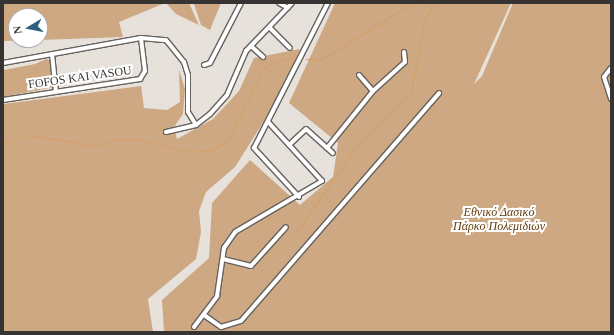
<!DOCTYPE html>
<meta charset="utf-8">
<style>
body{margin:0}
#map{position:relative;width:614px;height:335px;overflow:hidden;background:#e6e1db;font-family:Georgia,serif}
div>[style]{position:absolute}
.green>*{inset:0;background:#cda882}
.stream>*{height:1px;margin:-0.5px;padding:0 0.5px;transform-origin:0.5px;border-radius:0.5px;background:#d69f64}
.roads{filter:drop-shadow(1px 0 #66625d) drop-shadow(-1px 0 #66625d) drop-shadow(0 1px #66625d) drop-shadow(0 -1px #66625d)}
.minor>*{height:4px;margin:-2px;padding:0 2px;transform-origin:2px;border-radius:2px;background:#fff}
span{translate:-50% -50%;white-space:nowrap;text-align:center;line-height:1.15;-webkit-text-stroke:4px #fff;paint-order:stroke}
.street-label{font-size:12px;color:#363432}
.park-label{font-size:12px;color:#613c0d;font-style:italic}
.frame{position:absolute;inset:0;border:4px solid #363432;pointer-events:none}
.north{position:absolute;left:8px;top:8px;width:40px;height:40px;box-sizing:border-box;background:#fff;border:1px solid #afaead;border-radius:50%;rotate:260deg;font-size:11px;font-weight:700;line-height:16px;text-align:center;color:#363432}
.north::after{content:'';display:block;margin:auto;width:14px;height:18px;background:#2d617e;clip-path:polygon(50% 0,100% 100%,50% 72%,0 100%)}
</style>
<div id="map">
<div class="green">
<i style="clip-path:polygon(3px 3px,165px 3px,119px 22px,123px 37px,40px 40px,40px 16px,16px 16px,16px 40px,38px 40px,3px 41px)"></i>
<i style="clip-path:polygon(166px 3px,189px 3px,199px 25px,176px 14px)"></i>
<i style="clip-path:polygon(221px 3px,210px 30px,201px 25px,194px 4px)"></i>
<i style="clip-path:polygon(335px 3px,511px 3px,474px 84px,482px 76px,513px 3px,611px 3px,611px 332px,164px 332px,162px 300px,209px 258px,212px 203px,250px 160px,300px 205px,333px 177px,338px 143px,289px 103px)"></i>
<i style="clip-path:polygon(300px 49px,276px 102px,235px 167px,206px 192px,199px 211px,201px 232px,196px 259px,148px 299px,153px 332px,3px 332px,4px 104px,141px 86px,144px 108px,167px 110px,180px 102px,179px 70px,185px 89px,183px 114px,174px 127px,177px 139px,213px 119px,239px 91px,254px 58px)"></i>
<i style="clip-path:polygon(46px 59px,52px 61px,55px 87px,3px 97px,3px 67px,4px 70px,35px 64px)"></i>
</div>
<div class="stream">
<i style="left:306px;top:59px;width:14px;rotate:4deg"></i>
<i style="left:320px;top:60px;width:109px;rotate:-31.5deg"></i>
<i style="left:3px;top:143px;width:27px;rotate:-17deg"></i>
<i style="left:29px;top:135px;width:69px;rotate:9.2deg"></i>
<i style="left:97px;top:146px;width:18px;rotate:-19deg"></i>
<i style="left:114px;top:140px;width:26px"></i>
<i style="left:140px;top:140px;width:52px;rotate:13.2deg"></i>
<i style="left:191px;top:152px;width:23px;rotate:-7deg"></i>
<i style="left:214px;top:149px;width:18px;rotate:-34deg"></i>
<i style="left:229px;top:139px;width:78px;rotate:-64.1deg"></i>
<i style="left:263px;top:69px;width:14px;rotate:-34deg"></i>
<i style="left:275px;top:61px;width:22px;rotate:-8deg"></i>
<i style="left:295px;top:235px;width:102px;rotate:-55.4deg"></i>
<i style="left:353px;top:151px;width:82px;rotate:-45deg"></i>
<i style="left:411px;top:93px;width:73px;rotate:-79.8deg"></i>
<i style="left:424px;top:21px;width:20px;rotate:-63deg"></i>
</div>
<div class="roads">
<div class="minor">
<i style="left:279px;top:3px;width:10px;rotate:29deg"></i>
<i style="left:270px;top:28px;width:28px;rotate:45deg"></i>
<i style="left:252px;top:47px;width:15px;rotate:42deg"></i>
<i style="left:52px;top:54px;width:36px;rotate:84deg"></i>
<i style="left:3px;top:63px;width:140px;rotate:-10.3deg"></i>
<i style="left:141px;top:38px;width:25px;rotate:5deg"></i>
<i style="left:166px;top:40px;width:28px;rotate:51deg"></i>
<i style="left:184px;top:62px;width:14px;rotate:73deg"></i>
<i style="left:188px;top:75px;width:37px;rotate:90deg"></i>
<i style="left:188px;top:112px;width:15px;rotate:58deg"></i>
<i style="left:204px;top:65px;width:6px;rotate:-18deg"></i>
<i style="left:210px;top:63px;width:68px;rotate:-62.7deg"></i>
<i style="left:611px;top:68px;width:11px;rotate:128deg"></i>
<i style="left:604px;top:77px;width:23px;rotate:72deg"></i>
<i style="left:359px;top:75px;width:21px;rotate:49deg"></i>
<i style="left:3px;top:100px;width:139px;rotate:-8.7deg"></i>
<i style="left:140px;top:79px;width:9px;rotate:-58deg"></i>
<i style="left:145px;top:71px;width:33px;rotate:-97deg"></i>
<i style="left:166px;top:132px;width:31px;rotate:-13deg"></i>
<i style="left:196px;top:125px;width:18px;rotate:-38deg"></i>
<i style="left:210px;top:114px;width:25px;rotate:-48deg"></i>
<i style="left:227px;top:95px;width:48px;rotate:-66.6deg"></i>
<i style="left:246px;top:51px;width:66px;rotate:-46.2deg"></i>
<i style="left:289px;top:145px;width:23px;rotate:-43deg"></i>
<i style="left:306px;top:129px;width:36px;rotate:42deg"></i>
<i style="left:327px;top:148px;width:73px;rotate:-51.1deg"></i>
<i style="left:373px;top:91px;width:43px;rotate:-42.2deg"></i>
<i style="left:405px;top:62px;width:10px;rotate:-96deg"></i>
<i style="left:299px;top:197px;width:67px;rotate:-132.6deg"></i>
<i style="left:254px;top:148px;width:163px;rotate:-63deg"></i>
<i style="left:223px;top:259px;width:29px;rotate:14deg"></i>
<i style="left:251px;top:266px;width:52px;rotate:-48.1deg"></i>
<i style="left:204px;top:315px;width:21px;rotate:35deg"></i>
<i style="left:221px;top:327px;width:21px;rotate:-17deg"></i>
<i style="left:241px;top:321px;width:302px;rotate:-49deg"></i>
<i style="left:194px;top:327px;width:39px;rotate:-53deg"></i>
<i style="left:217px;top:296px;width:49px;rotate:-81.7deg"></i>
<i style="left:224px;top:248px;width:19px;rotate:-55deg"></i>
<i style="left:235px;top:232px;width:101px;rotate:-30.4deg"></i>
<i style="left:322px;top:181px;width:79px;rotate:-132.4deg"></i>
</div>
</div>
<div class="street-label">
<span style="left:80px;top:78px;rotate:-8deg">FOFOS KAI VASOU</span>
</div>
<div class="park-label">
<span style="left:499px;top:220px">Εθνικό Δασικό<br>Πάρκο Πολεμιδιών</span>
</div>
<div class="frame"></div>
<div class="north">N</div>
</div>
